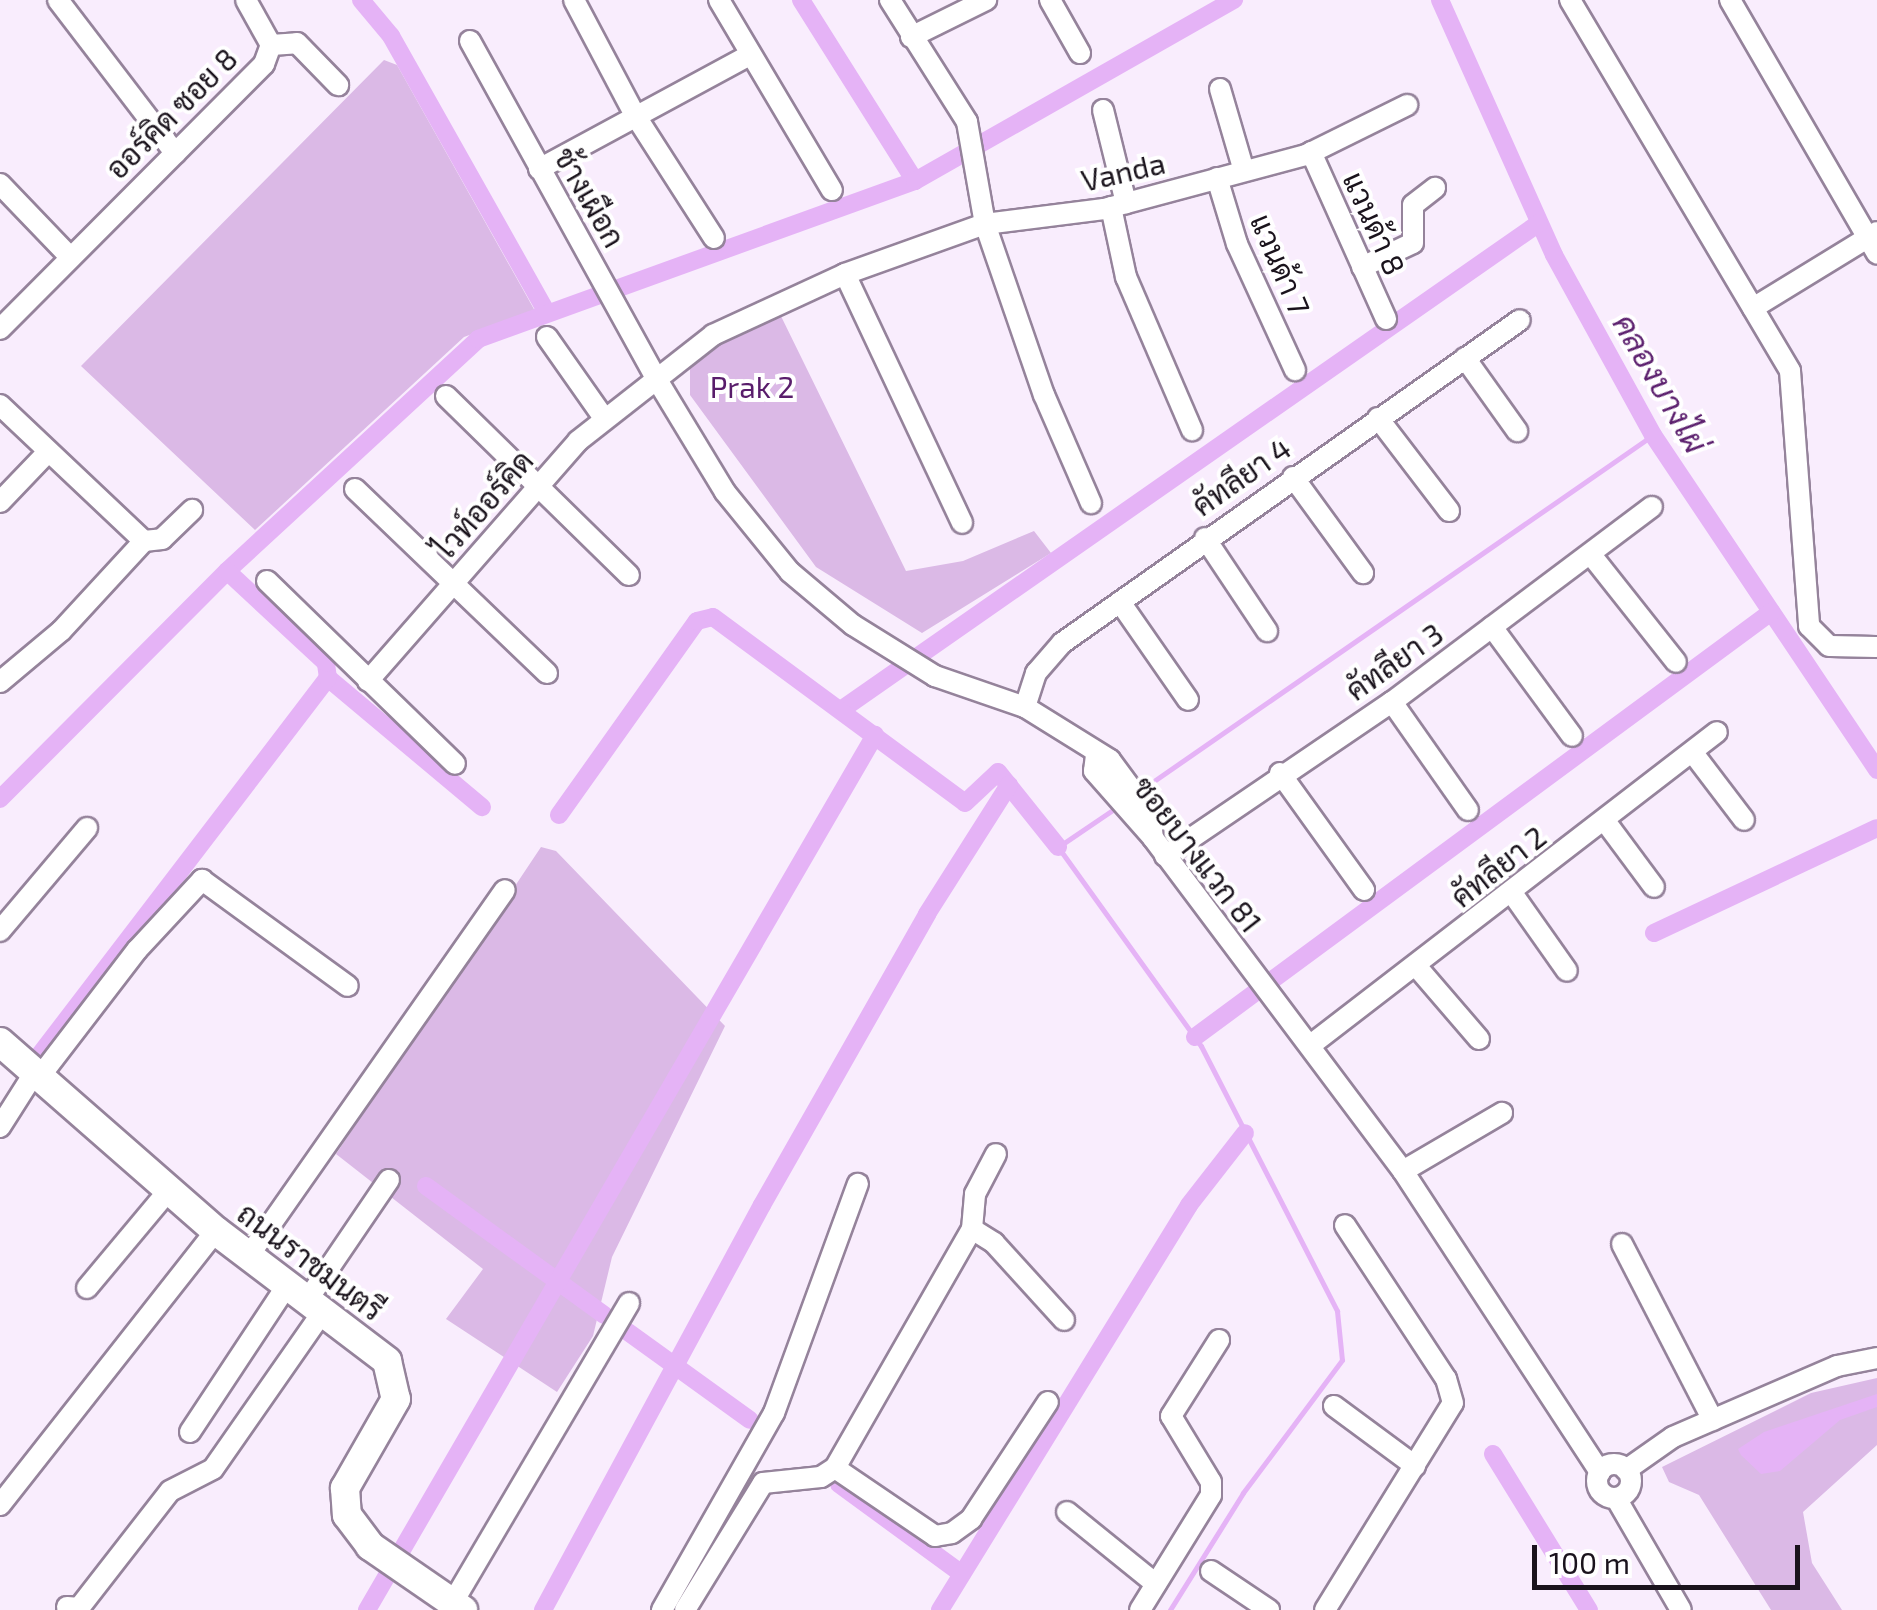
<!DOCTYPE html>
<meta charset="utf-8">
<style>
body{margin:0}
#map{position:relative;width:1877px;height:1610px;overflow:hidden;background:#f9edfd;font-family:"Exo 2",Sarabun,sans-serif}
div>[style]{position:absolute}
.green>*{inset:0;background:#dbb9e6}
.water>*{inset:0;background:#e5b3f6}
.stream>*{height:5px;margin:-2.5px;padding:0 2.5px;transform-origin:2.5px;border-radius:2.5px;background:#e5b3f6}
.canal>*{height:18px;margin:-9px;padding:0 9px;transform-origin:9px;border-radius:9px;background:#e5b3f6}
.roads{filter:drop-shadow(2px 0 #95839b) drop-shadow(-2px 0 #95839b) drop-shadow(0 2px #95839b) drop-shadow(0 -2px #95839b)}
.street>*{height:20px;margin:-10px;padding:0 10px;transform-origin:10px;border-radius:10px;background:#fff}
.street>.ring{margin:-10px;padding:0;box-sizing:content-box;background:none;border:20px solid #fff;border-radius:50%}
.secondary>*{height:28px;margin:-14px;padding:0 14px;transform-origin:14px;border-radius:14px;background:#fff}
span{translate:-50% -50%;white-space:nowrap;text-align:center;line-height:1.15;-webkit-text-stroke:8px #fff;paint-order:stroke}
.street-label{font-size:30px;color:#1a131c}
.park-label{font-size:30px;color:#591d6b}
.water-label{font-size:32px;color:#5c206e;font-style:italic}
.scale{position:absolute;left:1532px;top:1545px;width:268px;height:45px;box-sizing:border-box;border:5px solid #1a131c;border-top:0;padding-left:12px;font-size:30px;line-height:35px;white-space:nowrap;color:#1a131c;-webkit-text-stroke:8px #fff;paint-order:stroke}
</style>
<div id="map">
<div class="green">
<i style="clip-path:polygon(384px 60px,397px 65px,535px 311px,464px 337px,255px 530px,81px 366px)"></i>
<i style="clip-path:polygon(777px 308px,906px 571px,963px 561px,1034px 531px,1051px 553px,922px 633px,816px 567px,690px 395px,690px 362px,722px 329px)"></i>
<i style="clip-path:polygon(541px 847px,556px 851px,725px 1026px,612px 1257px,593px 1336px,557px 1392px,446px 1319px,483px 1269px,336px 1154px)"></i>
<i style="clip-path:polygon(1877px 1378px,1877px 1445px,1803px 1512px,1812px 1563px,1842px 1610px,1771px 1610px,1699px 1495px,1669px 1482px,1662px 1467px,1811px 1393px)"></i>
</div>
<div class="water">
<i style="clip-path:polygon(1877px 1394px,1877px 1407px,1840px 1420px,1780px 1471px,1761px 1474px,1741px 1455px,1738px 1449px,1764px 1432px)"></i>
</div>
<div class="stream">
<i style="left:1138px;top:792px;width:627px;rotate:-34.73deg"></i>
<i style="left:1117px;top:807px;width:71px;rotate:145.9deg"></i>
<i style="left:1058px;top:847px;width:245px;rotate:54.3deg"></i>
<i style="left:1201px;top:1046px;width:298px;rotate:62.8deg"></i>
<i style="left:1337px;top:1311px;width:49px;rotate:84.2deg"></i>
<i style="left:1342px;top:1360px;width:166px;rotate:126.7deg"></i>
<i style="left:1243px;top:1493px;width:138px;rotate:122deg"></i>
</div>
<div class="canal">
<i style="left:361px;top:0;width:47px;rotate:50.2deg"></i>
<i style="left:391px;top:36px;width:318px;rotate:60.6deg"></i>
<i style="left:801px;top:0;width:214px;rotate:57.8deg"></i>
<i style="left:1440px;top:0;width:279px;rotate:65.9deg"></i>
<i style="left:1554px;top:255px;width:205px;rotate:61.2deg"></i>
<i style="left:1653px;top:435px;width:403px;rotate:56.2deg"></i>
<i style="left:328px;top:678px;width:201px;rotate:40deg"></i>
<i style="left:841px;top:710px;width:851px;rotate:-34.9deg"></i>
<i style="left:0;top:799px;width:322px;rotate:-45.1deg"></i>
<i style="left:227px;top:571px;width:342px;rotate:-42.7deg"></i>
<i style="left:478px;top:339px;width:465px;rotate:-19.9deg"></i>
<i style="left:915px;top:181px;width:367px;rotate:-29.6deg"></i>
<i style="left:559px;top:815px;width:238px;rotate:-54.6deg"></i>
<i style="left:697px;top:621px;width:16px;rotate:-14deg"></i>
<i style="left:713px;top:617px;width:313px;rotate:36.4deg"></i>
<i style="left:965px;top:803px;width:45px;rotate:-43.2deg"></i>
<i style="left:998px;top:772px;width:96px;rotate:51.3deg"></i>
<i style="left:1654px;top:933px;width:246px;rotate:-25.2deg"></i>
<i style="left:1195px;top:1037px;width:716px;rotate:-36.42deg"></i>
<i style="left:38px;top:1057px;width:477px;rotate:-52.6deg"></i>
<i style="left:328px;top:678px;width:15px;rotate:-98deg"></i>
<i style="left:326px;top:663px;width:135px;rotate:-137.1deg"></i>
<i style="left:426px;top:1186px;width:220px;rotate:35.9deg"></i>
<i style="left:628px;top:1332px;width:150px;rotate:35.8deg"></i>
<i style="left:1493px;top:1454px;width:183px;rotate:58.4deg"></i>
<i style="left:839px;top:1484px;width:152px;rotate:36.2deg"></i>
<i style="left:367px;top:1610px;width:1012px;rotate:-59.86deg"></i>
<i style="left:543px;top:1610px;width:460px;rotate:-61.6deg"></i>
<i style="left:762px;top:1205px;width:335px;rotate:-60.4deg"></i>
<i style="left:927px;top:914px;width:153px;rotate:-57.6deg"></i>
<i style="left:940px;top:1610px;width:475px;rotate:-58.4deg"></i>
<i style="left:1189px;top:1205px;width:91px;rotate:-52.1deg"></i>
</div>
<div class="roads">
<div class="street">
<i style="left:58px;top:0;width:193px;rotate:52.6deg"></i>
<i style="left:574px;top:0;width:130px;rotate:62.1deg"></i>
<i style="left:635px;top:115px;width:146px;rotate:57.3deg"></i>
<i style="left:719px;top:0;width:221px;rotate:59.3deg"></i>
<i style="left:890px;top:0;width:144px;rotate:57.7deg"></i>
<i style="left:967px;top:122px;width:104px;rotate:80deg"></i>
<i style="left:985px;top:224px;width:181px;rotate:71deg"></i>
<i style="left:1044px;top:395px;width:118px;rotate:66.5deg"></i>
<i style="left:1050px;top:0;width:61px;rotate:60.5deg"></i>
<i style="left:1570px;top:0;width:431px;rotate:59.3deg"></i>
<i style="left:1790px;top:371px;width:256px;rotate:85.7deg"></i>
<i style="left:1809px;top:626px;width:28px;rotate:45deg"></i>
<i style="left:1829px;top:646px;width:48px;rotate:1.2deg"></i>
<i style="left:1730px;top:0;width:293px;rotate:59.9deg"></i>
<i style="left:911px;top:37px;width:84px;rotate:-26.3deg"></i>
<i style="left:470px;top:41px;width:391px;rotate:61.1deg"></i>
<i style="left:659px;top:383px;width:127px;rotate:58.8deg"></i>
<i style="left:725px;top:492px;width:103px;rotate:50.9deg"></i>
<i style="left:790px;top:572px;width:82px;rotate:40.1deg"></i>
<i style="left:853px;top:625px;width:97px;rotate:31.9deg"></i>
<i style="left:935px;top:676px;width:95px;rotate:19deg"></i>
<i style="left:1025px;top:707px;width:100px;rotate:31.9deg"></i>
<i style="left:1110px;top:760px;width:67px;rotate:53.5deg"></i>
<i style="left:1150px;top:814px;width:24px;rotate:83deg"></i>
<i style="left:271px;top:45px;width:26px;rotate:-4deg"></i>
<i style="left:297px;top:43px;width:59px;rotate:45.7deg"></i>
<i style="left:1220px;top:89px;width:85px;rotate:73.7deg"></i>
<i style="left:1103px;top:110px;width:96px;rotate:76.1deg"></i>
<i style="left:1311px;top:152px;width:183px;rotate:65.8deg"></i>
<i style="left:539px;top:169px;width:238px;rotate:-28.4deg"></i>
<i style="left:1217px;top:178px;width:69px;rotate:73.1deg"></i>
<i style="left:1237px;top:244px;width:139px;rotate:65.3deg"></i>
<i style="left:0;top:184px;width:100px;rotate:46.2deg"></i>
<i style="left:1111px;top:207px;width:72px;rotate:77.9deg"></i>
<i style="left:1126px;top:277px;width:167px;rotate:66.7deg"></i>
<i style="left:1362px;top:267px;width:56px;rotate:-25.2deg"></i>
<i style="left:1413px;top:243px;width:38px;rotate:-90deg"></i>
<i style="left:1413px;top:205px;width:28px;rotate:-38deg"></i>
<i style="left:845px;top:274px;width:275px;rotate:64.8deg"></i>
<i style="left:1753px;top:308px;width:145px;rotate:-31.5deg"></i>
<i style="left:0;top:329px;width:374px;rotate:-45.1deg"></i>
<i style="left:264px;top:64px;width:20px;rotate:-70deg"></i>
<i style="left:271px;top:45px;width:51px;rotate:-119.1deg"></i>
<i style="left:547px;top:337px;width:99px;rotate:54.9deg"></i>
<i style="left:1465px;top:358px;width:90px;rotate:54.5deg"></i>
<i style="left:446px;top:396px;width:256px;rotate:44.4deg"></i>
<i style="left:0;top:405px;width:198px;rotate:43.4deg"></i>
<i style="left:144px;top:541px;width:18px;rotate:-6deg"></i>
<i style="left:162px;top:539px;width:42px;rotate:-44deg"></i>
<i style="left:1378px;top:418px;width:117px;rotate:52.6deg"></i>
<i style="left:1293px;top:477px;width:119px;rotate:53.9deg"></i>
<i style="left:355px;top:489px;width:266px;rotate:43.8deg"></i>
<i style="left:0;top:502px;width:69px;rotate:-46.2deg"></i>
<i style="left:1205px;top:538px;width:112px;rotate:56.3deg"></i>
<i style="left:1592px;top:556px;width:135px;rotate:51.6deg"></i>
<i style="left:267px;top:581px;width:262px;rotate:44.2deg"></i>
<i style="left:1120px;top:602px;width:119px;rotate:55.2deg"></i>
<i style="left:1492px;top:627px;width:135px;rotate:53.7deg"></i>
<i style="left:368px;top:681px;width:319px;rotate:-48.8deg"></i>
<i style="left:578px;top:441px;width:172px;rotate:-38.1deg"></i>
<i style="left:713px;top:335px;width:145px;rotate:-24.8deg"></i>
<i style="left:845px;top:274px;width:149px;rotate:-19.7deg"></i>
<i style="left:985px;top:224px;width:120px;rotate:-7.2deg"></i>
<i style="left:1104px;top:209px;width:209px;rotate:-15deg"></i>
<i style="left:1306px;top:155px;width:113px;rotate:-26.3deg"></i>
<i style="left:0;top:682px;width:80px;rotate:-39.9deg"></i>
<i style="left:61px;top:631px;width:122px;rotate:-47.3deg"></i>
<i style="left:1392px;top:702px;width:132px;rotate:54.9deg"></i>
<i style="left:1025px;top:707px;width:36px;rotate:-72deg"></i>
<i style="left:1036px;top:673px;width:40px;rotate:-49deg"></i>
<i style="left:1062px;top:643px;width:560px;rotate:-35.19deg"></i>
<i style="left:1693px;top:753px;width:84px;rotate:52.7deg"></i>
<i style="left:1096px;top:755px;width:16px;rotate:97deg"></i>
<i style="left:1094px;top:771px;width:89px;rotate:48.6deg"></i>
<i style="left:1153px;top:838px;width:416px;rotate:53.1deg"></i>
<i style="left:1403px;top:1171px;width:360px;rotate:56.8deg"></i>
<i style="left:1280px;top:773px;width:144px;rotate:54.3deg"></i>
<i style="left:1605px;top:821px;width:82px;rotate:53.4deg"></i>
<i style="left:1165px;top:856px;width:274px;rotate:-34.2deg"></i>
<i style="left:1392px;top:702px;width:325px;rotate:-36.9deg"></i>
<i style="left:1512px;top:893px;width:95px;rotate:54.8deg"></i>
<i style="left:0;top:931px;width:135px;rotate:-49.8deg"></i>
<i style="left:1417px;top:967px;width:95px;rotate:49.3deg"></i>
<i style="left:1312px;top:1044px;width:511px;rotate:-37.61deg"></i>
<i style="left:38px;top:1079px;width:163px;rotate:-52.5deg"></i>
<i style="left:137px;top:950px;width:96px;rotate:-47.1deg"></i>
<i style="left:202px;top:880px;width:180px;rotate:36deg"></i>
<i style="left:0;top:1127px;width:62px;rotate:-57.6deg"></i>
<i style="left:1403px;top:1171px;width:115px;rotate:-30.4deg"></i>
<i style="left:972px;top:1229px;width:35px;rotate:-85deg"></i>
<i style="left:975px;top:1194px;width:45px;rotate:-62.3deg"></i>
<i style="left:1622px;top:1244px;width:198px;rotate:62.7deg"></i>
<i style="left:250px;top:1254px;width:444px;rotate:-55deg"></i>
<i style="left:87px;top:1288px;width:126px;rotate:-50.1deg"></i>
<i style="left:308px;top:1299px;width:144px;rotate:-55.8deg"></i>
<i style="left:1334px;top:1406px;width:101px;rotate:36.5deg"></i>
<i style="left:190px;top:1432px;width:178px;rotate:-56.5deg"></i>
<i class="ring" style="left:1597px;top:1464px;width:14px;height:14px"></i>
<i style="left:835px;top:1468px;width:121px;rotate:34.2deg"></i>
<i style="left:935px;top:1536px;width:17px;rotate:-10deg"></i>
<i style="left:952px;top:1533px;width:24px;rotate:-36deg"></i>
<i style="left:971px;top:1519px;width:140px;rotate:-56.7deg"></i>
<i style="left:1626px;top:1470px;width:57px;rotate:-35.1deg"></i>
<i style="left:1673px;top:1437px;width:179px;rotate:-23.4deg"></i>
<i style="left:1837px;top:1366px;width:41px;rotate:-11.3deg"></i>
<i style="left:1616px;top:1498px;width:129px;rotate:59.9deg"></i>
<i style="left:0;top:1505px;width:349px;rotate:-51.8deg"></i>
<i style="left:1067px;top:1512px;width:114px;rotate:39deg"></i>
<i style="left:1211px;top:1571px;width:70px;rotate:33.9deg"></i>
<i style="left:453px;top:1602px;width:347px;rotate:-59.5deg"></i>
<i style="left:67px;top:1607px;width:12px;rotate:5deg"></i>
<i style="left:79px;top:1608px;width:148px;rotate:-52.1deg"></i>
<i style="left:170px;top:1491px;width:48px;rotate:-27.1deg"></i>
<i style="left:213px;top:1469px;width:194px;rotate:-55.1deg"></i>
<i style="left:662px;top:1610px;width:227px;rotate:-60.4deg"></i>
<i style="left:774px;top:1413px;width:244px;rotate:-69.9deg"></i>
<i style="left:685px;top:1610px;width:149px;rotate:-58.4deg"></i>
<i style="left:763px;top:1483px;width:58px;rotate:-5.9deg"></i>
<i style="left:821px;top:1477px;width:17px;rotate:-33deg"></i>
<i style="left:835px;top:1468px;width:275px;rotate:-60.2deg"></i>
<i style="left:972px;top:1229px;width:26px;rotate:32deg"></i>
<i style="left:994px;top:1243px;width:104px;rotate:47.7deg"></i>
<i style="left:1140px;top:1610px;width:135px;rotate:-58.3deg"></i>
<i style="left:1211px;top:1495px;width:13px;rotate:-90deg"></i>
<i style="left:1211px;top:1482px;width:77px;rotate:-121.2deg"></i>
<i style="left:1171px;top:1416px;width:90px;rotate:-57.7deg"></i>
<i style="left:1325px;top:1610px;width:243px;rotate:-58.3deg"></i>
<i style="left:1453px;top:1403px;width:25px;rotate:-106deg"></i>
<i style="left:1446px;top:1379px;width:184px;rotate:-123.3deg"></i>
</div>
<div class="secondary">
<i style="left:0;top:1042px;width:287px;rotate:41.2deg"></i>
<i style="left:216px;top:1231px;width:215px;rotate:37.2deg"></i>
<i style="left:387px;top:1361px;width:39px;rotate:77deg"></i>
<i style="left:396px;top:1399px;width:103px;rotate:119.8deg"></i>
<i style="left:345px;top:1488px;width:27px;rotate:86deg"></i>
<i style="left:347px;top:1515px;width:39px;rotate:53deg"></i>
<i style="left:370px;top:1546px;width:113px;rotate:34.5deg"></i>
</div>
</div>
<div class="street-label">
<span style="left:171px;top:113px;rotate:-45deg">ออร์คิด ซอย 8</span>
<span style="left:1123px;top:171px;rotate:-13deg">Vanda</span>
<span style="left:590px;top:197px;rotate:60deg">ช้างเผือก</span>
<span style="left:1375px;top:223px;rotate:66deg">แวนด้า 8</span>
<span style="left:1281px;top:264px;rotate:67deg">แวนด้า 7</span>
<span style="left:1241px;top:476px;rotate:-35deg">คัทลียา 4</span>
<span style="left:483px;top:504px;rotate:-49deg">ไวท์ออร์คิด</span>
<span style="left:1394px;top:661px;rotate:-35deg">คัทลียา 3</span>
<span style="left:1198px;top:854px;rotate:52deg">ซอยบางแวก 81</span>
<span style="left:1498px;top:866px;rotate:-38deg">คัทลียา 2</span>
<span style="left:311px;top:1261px;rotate:37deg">ถนนราชมนตรี</span>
</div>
<div class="park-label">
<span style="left:752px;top:386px">Prak 2</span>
</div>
<div class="water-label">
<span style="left:1661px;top:383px;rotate:60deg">คลองบางไผ่</span>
</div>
<div class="scale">100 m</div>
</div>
